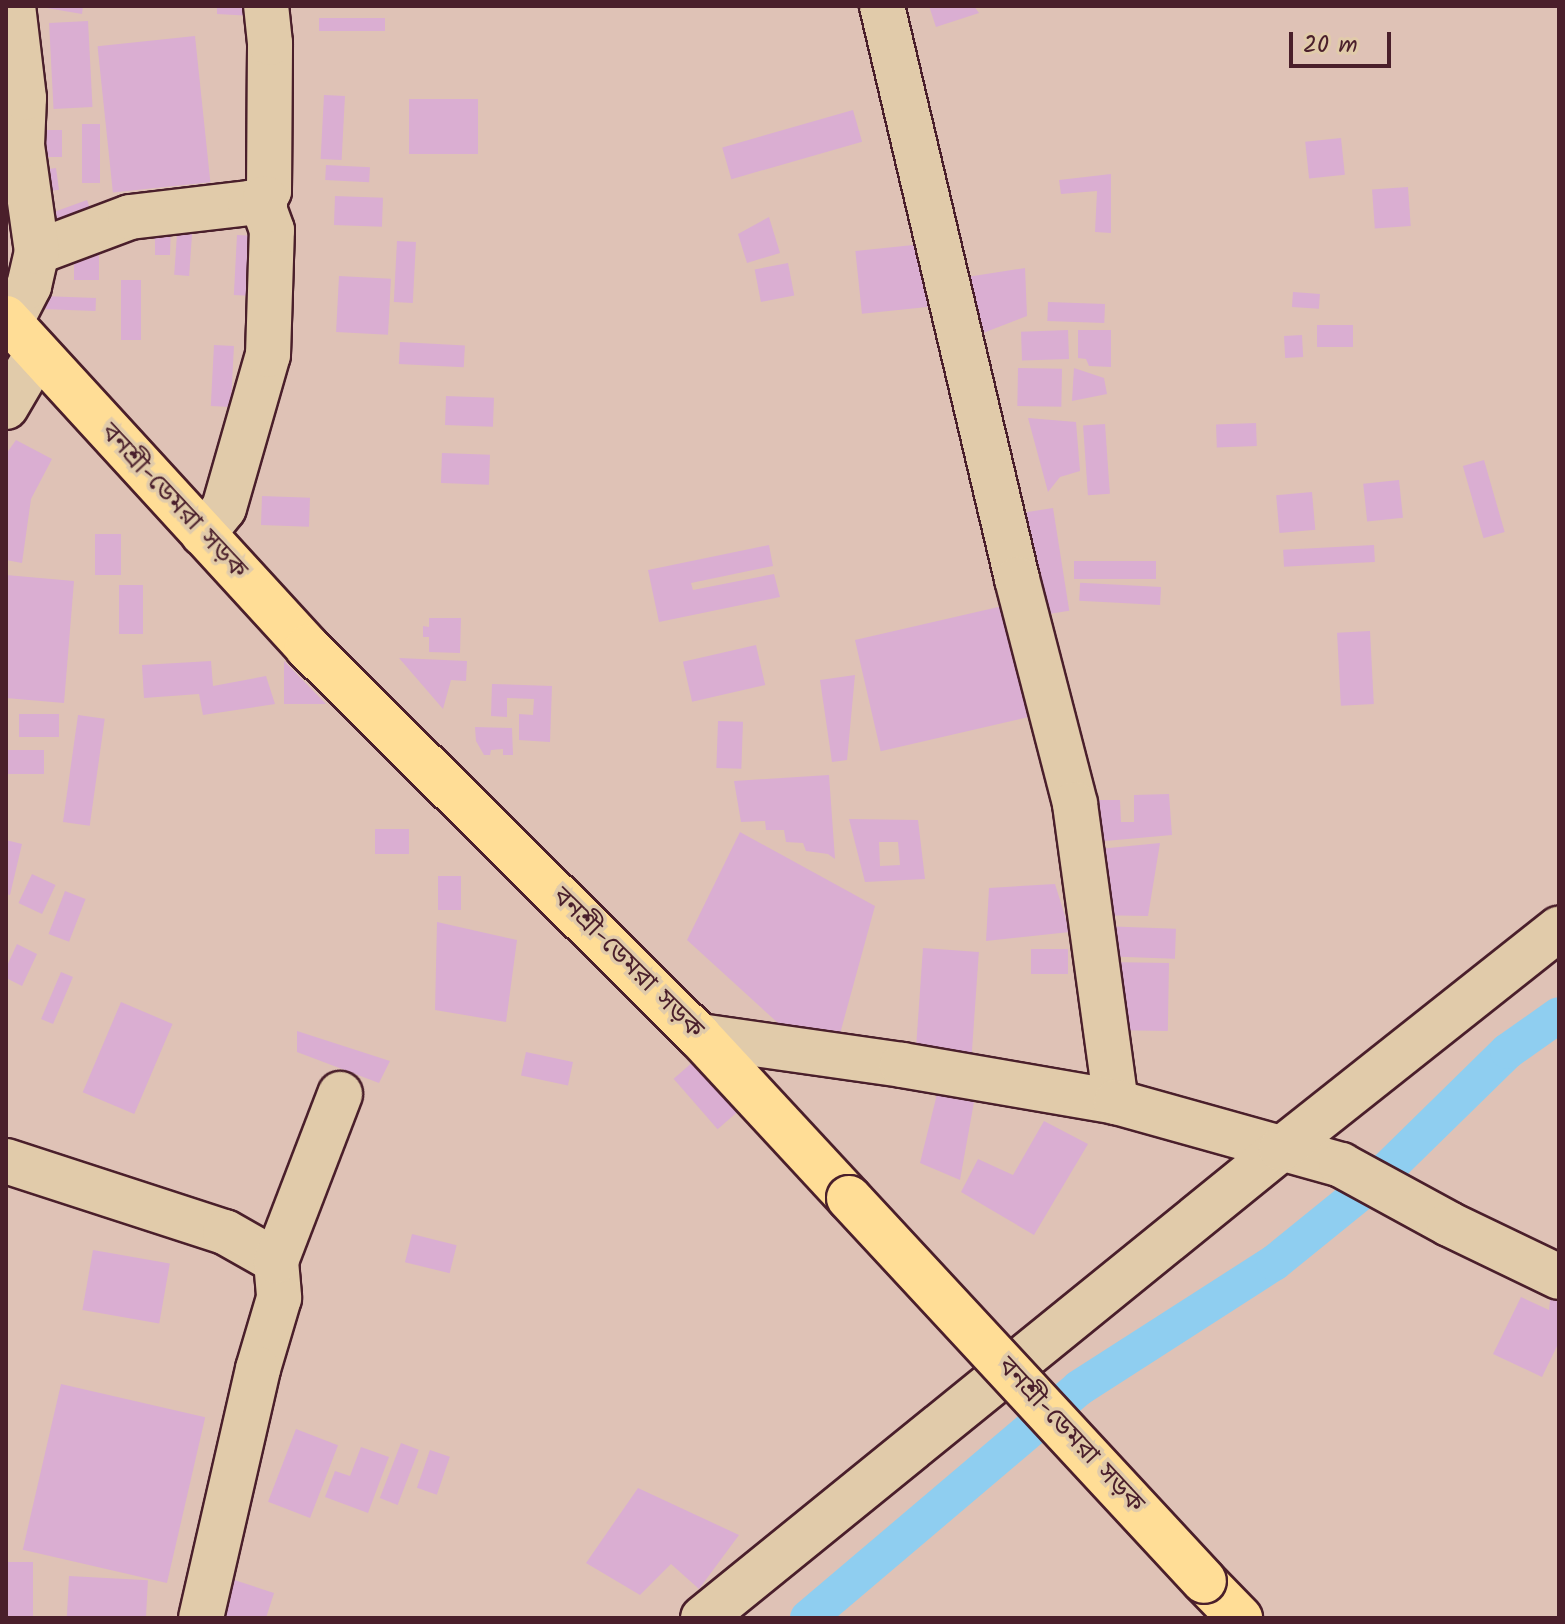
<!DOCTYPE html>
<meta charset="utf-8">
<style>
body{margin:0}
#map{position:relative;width:1565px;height:1624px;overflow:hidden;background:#dfc2b6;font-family:Kalam,"Noto Sans Bengali",sans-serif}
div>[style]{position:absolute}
.canal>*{height:36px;margin:-18px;padding:0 18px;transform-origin:18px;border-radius:18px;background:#8fcef0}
.building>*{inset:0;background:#daaed2;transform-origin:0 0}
.roads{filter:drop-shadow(2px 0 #4a1f2b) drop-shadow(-2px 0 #4a1f2b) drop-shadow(0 2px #4a1f2b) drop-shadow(0 -2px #4a1f2b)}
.minor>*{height:44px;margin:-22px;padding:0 22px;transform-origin:22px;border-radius:22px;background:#e1cbaa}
.major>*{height:44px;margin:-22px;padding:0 22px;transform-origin:22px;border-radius:22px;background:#ffdd96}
.bridges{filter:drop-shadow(2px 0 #4a1f2b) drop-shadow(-2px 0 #4a1f2b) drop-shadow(0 2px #4a1f2b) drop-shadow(0 -2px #4a1f2b)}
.major-bridge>*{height:44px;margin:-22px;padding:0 22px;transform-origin:22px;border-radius:22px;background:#ffdd96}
span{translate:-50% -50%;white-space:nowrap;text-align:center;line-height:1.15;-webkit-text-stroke:7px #e1cbaa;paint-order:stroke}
.street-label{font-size:26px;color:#4a1f2b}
.frame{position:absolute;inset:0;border:8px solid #4a1f2b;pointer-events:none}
.scale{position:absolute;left:1289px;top:32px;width:102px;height:36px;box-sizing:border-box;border:4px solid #4a1f2b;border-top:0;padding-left:10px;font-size:24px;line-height:28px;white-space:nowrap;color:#4a1f2b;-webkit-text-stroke:6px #e1cbaa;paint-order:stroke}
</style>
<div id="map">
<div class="canal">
<i style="left:808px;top:1618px;width:355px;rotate:-40.3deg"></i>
<i style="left:1079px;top:1388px;width:232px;rotate:-32.7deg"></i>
<i style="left:1274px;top:1263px;width:129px;rotate:-39deg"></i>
<i style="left:1374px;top:1182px;width:187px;rotate:-44.4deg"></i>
<i style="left:1508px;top:1051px;width:62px;rotate:-35.2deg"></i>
</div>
<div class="building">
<i style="clip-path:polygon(35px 6px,83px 6px,82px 14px)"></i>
<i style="clip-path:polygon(217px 6px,254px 6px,253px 16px,217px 14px)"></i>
<i style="clip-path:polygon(929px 6px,974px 6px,979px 13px,936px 27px)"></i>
<i style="left:385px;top:18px;width:13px;height:66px;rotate:90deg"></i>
<i style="left:88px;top:21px;width:86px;height:39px;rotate:87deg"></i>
<i style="left:195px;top:36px;width:147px;height:98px;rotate:84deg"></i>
<i style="left:324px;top:95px;width:21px;height:64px;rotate:3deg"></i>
<i style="left:478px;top:99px;width:55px;height:69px;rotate:90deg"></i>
<i style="left:853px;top:110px;width:33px;height:136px;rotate:74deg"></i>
<i style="left:82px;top:124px;width:18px;height:59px"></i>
<i style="left:62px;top:130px;width:27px;height:32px;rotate:90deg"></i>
<i style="left:1341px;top:138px;width:37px;height:36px;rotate:84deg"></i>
<i style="left:326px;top:165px;width:44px;height:15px;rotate:3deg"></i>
<i style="left:56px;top:168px;width:22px;height:20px;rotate:82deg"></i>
<i style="clip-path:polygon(1111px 174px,1111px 233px,1095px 232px,1097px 191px,1061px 194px,1059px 180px)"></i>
<i style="left:1408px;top:187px;width:39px;height:36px;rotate:86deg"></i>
<i style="left:335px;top:196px;width:48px;height:29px;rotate:2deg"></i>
<i style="left:87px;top:200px;width:15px;height:41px;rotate:70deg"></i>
<i style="clip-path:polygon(769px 217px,780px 253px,747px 263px,738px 234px)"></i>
<i style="left:178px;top:220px;width:15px;height:55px;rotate:4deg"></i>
<i style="clip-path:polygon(171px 225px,170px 255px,155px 255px,155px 239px,118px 239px)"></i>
<i style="left:237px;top:235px;width:20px;height:60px;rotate:3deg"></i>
<i style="left:397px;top:241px;width:19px;height:61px;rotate:3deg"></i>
<i style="left:923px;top:244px;width:63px;height:68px;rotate:84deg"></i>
<i style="left:74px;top:255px;width:25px;height:25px"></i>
<i style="left:788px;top:263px;width:33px;height:34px;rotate:79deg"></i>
<i style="clip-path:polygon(1025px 268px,1027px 316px,983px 333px,967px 277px)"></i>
<i style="left:339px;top:276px;width:52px;height:56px;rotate:3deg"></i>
<i style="left:121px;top:280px;width:20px;height:60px"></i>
<i style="left:1293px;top:292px;width:27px;height:15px;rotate:4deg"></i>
<i style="left:42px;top:296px;width:54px;height:13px;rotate:2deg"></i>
<i style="left:1048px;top:302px;width:57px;height:19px;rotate:2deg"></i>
<i style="left:1317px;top:325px;width:36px;height:22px"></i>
<i style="left:1068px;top:330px;width:29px;height:47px;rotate:88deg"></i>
<i style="clip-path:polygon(1078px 330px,1111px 330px,1111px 367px,1089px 366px,1086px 359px,1078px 358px)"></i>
<i style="left:1302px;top:335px;width:22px;height:18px;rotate:87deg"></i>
<i style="left:400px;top:342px;width:65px;height:22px;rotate:3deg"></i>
<i style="left:214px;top:345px;width:20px;height:61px;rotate:3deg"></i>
<i style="left:1018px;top:368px;width:44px;height:38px;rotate:1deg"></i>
<i style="clip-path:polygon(1074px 368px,1104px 378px,1107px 394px,1072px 401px)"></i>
<i style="left:446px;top:396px;width:48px;height:29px;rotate:2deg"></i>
<i style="clip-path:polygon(1028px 418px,1076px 422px,1080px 471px,1060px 477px,1048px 492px)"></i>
<i style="left:1256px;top:423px;width:23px;height:40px;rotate:88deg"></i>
<i style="left:1105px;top:424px;width:70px;height:22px;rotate:86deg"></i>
<i style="clip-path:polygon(16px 440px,52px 459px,31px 499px,22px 563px,6px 560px,6px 454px)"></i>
<i style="left:442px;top:453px;width:48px;height:30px;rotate:2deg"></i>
<i style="left:1484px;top:460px;width:75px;height:22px;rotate:74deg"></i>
<i style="left:1399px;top:480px;width:38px;height:36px;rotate:84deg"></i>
<i style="left:1312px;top:492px;width:38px;height:36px;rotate:85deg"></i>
<i style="left:262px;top:496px;width:48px;height:29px;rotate:2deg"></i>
<i style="left:1053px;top:508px;width:104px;height:37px;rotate:81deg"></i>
<i style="left:95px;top:534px;width:26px;height:41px"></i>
<i style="clip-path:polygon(769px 545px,773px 566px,691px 583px,693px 590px,774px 574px,780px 597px,659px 622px,648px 570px)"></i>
<i style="left:1374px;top:545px;width:17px;height:91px;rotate:87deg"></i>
<i style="left:1156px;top:561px;width:18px;height:82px;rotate:90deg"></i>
<i style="clip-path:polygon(6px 575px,74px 581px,64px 703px,6px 698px)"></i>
<i style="left:119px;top:585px;width:24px;height:49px"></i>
<i style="left:1161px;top:587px;width:18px;height:81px;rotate:93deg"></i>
<i style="left:1007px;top:605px;width:114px;height:156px;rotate:77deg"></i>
<i style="clip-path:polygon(429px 618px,461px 618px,460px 653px,429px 652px,429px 637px,423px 637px,423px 626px,429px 627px)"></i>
<i style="left:1370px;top:631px;width:73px;height:33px;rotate:87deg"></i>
<i style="left:756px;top:645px;width:41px;height:75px;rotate:77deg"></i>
<i style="clip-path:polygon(399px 658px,467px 661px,466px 681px,451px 680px,443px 709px)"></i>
<i style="clip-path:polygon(211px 661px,213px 686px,266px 676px,275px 704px,203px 715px,199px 694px,144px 698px,142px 665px)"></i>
<i style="clip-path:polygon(284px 661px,326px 704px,284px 704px)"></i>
<i style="clip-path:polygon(855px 675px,847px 760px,832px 762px,820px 680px)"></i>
<i style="clip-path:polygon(492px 684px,552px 686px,550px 742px,519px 740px,519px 714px,533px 715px,534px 699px,507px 698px,507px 717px,491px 716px)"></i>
<i style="left:19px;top:714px;width:40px;height:23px"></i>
<i style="left:78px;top:715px;width:27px;height:108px;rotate:8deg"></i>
<i style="left:718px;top:721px;width:25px;height:47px;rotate:2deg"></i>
<i style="clip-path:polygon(475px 727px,512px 728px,513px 755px,503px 755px,503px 749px,491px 750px,490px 755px,484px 755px,476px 741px)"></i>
<i style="left:6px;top:750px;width:38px;height:24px"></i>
<i style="clip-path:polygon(829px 775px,835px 859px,828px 854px,806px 851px,803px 843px,786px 842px,784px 830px,766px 830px,765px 821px,741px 822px,734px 781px)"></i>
<i style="clip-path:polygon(1169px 794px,1172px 835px,1094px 842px,1090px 800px,1120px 800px,1121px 822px,1134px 822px,1134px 795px)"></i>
<i style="clip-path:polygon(evenodd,849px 819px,918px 820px,925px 879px,865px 882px,849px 819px,879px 842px,898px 842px,900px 865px,880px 866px,879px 842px)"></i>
<i style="left:375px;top:829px;width:34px;height:25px"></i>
<i style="clip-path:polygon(740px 832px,875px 906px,838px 1041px,790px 1034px,687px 940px)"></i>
<i style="clip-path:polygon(6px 840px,22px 844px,10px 895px,6px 894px)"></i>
<i style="clip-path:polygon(1160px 843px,1148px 916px,1089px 915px,1089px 850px)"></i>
<i style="left:32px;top:874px;width:26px;height:32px;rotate:25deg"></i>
<i style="left:438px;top:876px;width:23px;height:34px"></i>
<i style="clip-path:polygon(1055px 884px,1070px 932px,986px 941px,989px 888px)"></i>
<i style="left:65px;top:891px;width:22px;height:46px;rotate:21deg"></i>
<i style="clip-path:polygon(437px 922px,517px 940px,506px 1022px,435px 1010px)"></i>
<i style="left:1100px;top:926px;width:76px;height:30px;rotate:2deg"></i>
<i style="clip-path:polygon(17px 944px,37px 954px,22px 986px,6px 978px,6px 968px)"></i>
<i style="left:923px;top:948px;width:56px;height:110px;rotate:4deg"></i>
<i style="left:1031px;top:949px;width:37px;height:25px"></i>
<i style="left:1107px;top:962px;width:62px;height:68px;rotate:1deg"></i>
<i style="left:61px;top:972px;width:13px;height:51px;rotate:23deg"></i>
<i style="left:121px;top:1002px;width:56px;height:98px;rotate:23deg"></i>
<i style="clip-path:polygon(297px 1031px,390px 1061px,379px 1083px,297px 1052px)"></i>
<i style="left:526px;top:1052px;width:48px;height:24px;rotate:12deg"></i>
<i style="left:694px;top:1061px;width:67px;height:27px;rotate:49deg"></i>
<i style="clip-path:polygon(938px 1090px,974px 1102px,960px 1180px,920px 1163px)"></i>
<i style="clip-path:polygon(1044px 1121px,1088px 1144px,1034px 1235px,961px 1192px,978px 1159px,1013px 1175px)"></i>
<i style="left:412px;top:1234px;width:46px;height:29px;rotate:14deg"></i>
<i style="left:93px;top:1250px;width:78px;height:61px;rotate:10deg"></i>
<i style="clip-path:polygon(1551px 1291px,1559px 1291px,1559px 1342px,1542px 1377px,1493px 1354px,1521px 1297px,1549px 1310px)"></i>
<i style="left:61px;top:1384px;width:148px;height:170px;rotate:13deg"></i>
<i style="left:296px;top:1429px;width:45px;height:78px;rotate:21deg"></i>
<i style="left:401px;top:1443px;width:19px;height:59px;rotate:21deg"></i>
<i style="clip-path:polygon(361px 1447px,389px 1457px,368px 1513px,325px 1497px,335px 1471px,350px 1476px)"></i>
<i style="left:430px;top:1450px;width:21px;height:40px;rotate:19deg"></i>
<i style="clip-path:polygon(638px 1488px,739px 1535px,699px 1589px,671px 1564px,640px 1595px,586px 1563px)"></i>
<i style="left:6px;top:1562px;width:27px;height:56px"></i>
<i style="left:69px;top:1576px;width:79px;height:42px;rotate:3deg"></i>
<i style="clip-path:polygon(225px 1577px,274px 1593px,266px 1618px,213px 1618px)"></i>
</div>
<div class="roads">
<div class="minor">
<i style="left:882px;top:6px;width:589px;rotate:76.74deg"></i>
<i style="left:1017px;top:579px;width:232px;rotate:75.5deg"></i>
<i style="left:1075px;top:804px;width:301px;rotate:82.2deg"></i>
<i style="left:37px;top:252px;width:99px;rotate:-20.6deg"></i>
<i style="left:130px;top:217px;width:121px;rotate:-6.7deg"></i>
<i style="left:250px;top:203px;width:16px;rotate:-18deg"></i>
<i style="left:265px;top:198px;width:8px;rotate:-60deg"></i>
<i style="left:269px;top:191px;width:148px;rotate:-89.6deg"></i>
<i style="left:270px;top:43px;width:37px;rotate:-96deg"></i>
<i style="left:10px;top:323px;width:42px;rotate:-62.8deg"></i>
<i style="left:29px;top:286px;width:35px;rotate:-77deg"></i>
<i style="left:37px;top:252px;width:108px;rotate:-98deg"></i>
<i style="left:22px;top:145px;width:47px;rotate:-87.6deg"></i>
<i style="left:24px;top:98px;width:93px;rotate:-96.8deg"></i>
<i style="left:6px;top:407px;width:61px;rotate:-59.7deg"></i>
<i style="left:203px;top:534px;width:33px;rotate:-51deg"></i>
<i style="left:224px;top:508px;width:159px;rotate:-74deg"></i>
<i style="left:268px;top:355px;width:125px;rotate:-88.2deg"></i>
<i style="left:272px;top:230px;width:20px;rotate:-110deg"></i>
<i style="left:265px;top:211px;width:13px;rotate:-90deg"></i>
<i style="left:699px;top:1036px;width:205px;rotate:8.1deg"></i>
<i style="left:902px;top:1065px;width:217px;rotate:9.8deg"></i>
<i style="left:1116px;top:1102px;width:234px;rotate:15.6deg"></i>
<i style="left:1341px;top:1165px;width:123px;rotate:28.6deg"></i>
<i style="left:1449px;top:1224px;width:122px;rotate:25.7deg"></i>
<i style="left:6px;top:1161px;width:230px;rotate:18deg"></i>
<i style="left:225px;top:1232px;width:59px;rotate:29.6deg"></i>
<i style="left:276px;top:1261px;width:37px;rotate:85deg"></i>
<i style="left:279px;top:1298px;width:74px;rotate:106.5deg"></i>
<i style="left:258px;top:1369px;width:255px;rotate:102.9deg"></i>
<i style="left:276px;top:1261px;width:179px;rotate:-69deg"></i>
<i style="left:703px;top:1618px;width:744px;rotate:-39.06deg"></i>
<i style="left:1281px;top:1149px;width:355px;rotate:-38.4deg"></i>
</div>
<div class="major">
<i style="left:6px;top:318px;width:446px;rotate:47.5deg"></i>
<i style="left:307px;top:647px;width:552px;rotate:44.78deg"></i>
<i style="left:699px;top:1036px;width:221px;rotate:47.2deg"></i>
<i style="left:1204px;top:1581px;width:52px;rotate:45.8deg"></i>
</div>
</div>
<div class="bridges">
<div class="major-bridge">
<i style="left:849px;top:1198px;width:522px;rotate:47.17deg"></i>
</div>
</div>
<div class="street-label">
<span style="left:173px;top:502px;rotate:47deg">বনশ্রী-ডেমরা সড়ক</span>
<span style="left:627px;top:964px;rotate:45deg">বনশ্রী-ডেমরা সড়ক</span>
<span style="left:1070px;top:1436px;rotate:47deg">বনশ্রী-ডেমরা সড়ক</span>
</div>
<div class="frame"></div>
<div class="scale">20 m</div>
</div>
